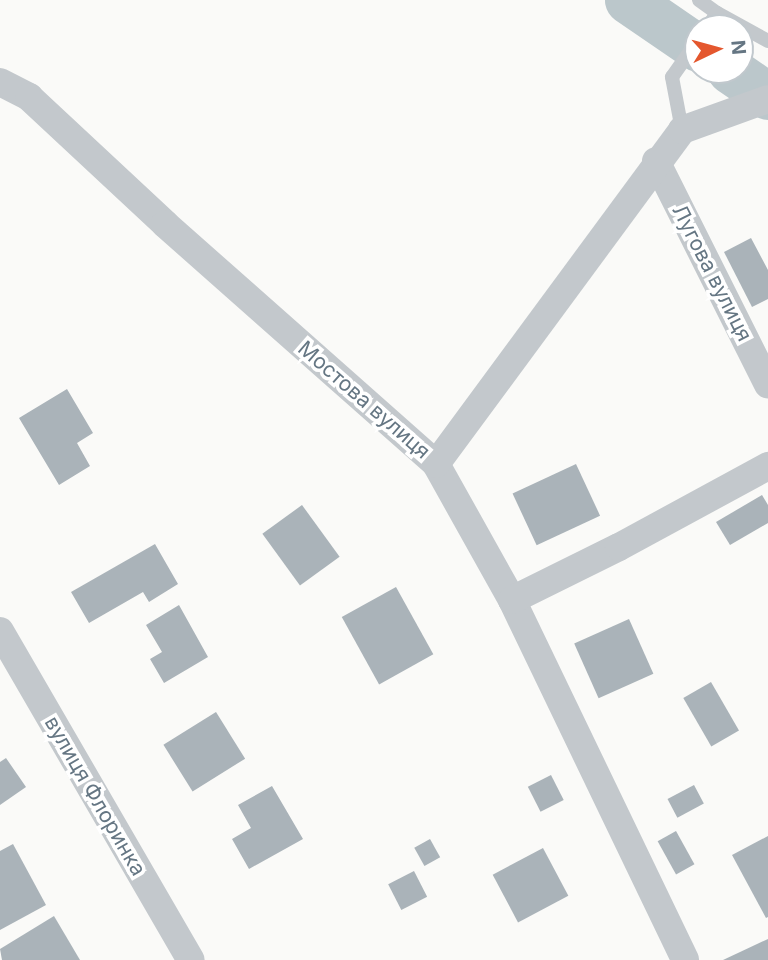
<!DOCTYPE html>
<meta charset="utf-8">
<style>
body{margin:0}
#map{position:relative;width:768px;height:960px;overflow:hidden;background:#fafaf8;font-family:Inter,sans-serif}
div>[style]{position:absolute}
.river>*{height:47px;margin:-23.5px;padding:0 23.5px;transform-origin:23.5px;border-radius:23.5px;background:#bbc7cb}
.building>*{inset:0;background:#aab3b9;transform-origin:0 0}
.service>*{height:14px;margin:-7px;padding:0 7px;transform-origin:7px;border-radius:7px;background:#c3c8cc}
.minor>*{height:28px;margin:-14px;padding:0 14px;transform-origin:14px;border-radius:14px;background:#c3c8cc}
span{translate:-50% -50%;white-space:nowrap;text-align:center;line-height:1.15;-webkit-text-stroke:7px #fff;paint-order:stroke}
.street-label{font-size:21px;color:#657683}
.north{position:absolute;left:684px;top:14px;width:70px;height:70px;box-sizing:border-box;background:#fff;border:2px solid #c1c8cd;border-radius:50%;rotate:85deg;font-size:19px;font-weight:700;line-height:28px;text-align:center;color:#657683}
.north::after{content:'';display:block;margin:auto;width:24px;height:32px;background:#e4572e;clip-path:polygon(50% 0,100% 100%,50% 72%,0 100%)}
</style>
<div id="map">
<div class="river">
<i style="left:628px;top:0;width:85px;rotate:34.4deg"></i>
<i style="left:730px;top:70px;width:46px;rotate:34.4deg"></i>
</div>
<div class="building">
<i style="clip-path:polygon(751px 238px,768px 270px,768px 299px,752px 307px,724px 252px)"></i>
<i style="clip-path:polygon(67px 389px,93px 433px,77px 443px,90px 466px,59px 485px,19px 418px)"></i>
<i style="left:576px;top:464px;width:57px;height:70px;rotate:65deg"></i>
<i style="clip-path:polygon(762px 495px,768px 505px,768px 523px,730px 545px,716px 522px)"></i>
<i style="left:302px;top:505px;width:64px;height:49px;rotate:54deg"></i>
<i style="clip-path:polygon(155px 544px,178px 584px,149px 602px,143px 592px,89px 623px,71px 592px)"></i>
<i style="left:396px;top:587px;width:77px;height:62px;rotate:61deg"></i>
<i style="clip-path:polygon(179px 605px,208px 657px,164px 683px,150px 659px,162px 652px,146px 625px)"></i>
<i style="left:629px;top:619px;width:60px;height:60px;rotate:66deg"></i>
<i style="left:711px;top:682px;width:56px;height:32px;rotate:60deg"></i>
<i style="left:216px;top:712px;width:55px;height:62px;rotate:58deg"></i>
<i style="clip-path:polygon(6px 758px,26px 787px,0 805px,0 762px)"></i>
<i style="left:551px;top:775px;width:28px;height:26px;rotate:63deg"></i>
<i style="left:694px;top:785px;width:21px;height:30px;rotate:62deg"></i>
<i style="clip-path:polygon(272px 786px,303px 839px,249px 869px,232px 839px,251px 828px,238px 805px)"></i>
<i style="left:676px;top:831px;width:38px;height:21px;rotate:61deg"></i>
<i style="clip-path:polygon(768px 836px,768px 917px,766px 918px,732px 855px)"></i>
<i style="left:430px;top:839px;width:21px;height:18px;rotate:61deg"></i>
<i style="clip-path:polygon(13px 844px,46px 905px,0 930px,0 851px)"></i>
<i style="left:543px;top:848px;width:54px;height:57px;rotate:62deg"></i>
<i style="left:414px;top:871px;width:29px;height:29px;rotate:63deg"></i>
<i style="clip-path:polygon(54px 916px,80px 960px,2px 960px,0 949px)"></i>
<i style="clip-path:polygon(768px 939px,768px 960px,723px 960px)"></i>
</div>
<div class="service">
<i style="left:699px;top:0;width:22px;rotate:36deg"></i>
<i style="left:717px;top:13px;width:58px;rotate:28.8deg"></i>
<i style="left:707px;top:28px;width:18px;rotate:-56deg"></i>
<i style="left:682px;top:130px;width:54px;rotate:-100.7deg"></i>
<i style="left:672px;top:77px;width:45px;rotate:-54.9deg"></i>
</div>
<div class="minor">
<i style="left:0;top:82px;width:33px;rotate:27deg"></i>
<i style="left:29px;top:97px;width:186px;rotate:43deg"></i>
<i style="left:165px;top:224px;width:362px;rotate:41.5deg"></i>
<i style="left:436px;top:464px;width:156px;rotate:60.8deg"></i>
<i style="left:512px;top:600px;width:399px;rotate:64.3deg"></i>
<i style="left:656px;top:161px;width:250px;rotate:63.4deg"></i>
<i style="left:436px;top:464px;width:415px;rotate:-53.6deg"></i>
<i style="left:682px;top:130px;width:91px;rotate:-19.8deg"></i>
<i style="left:512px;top:600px;width:119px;rotate:-26.4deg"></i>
<i style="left:619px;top:547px;width:170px;rotate:-28.5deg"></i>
<i style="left:0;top:631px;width:380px;rotate:59.9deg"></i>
</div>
<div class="street-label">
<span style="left:712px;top:273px;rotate:63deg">Лугова вулиця</span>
<span style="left:364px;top:400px;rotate:41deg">Мостова вулиця</span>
<span style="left:95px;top:796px;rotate:60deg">вулиця Флоринка</span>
</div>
<div class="north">N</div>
</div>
